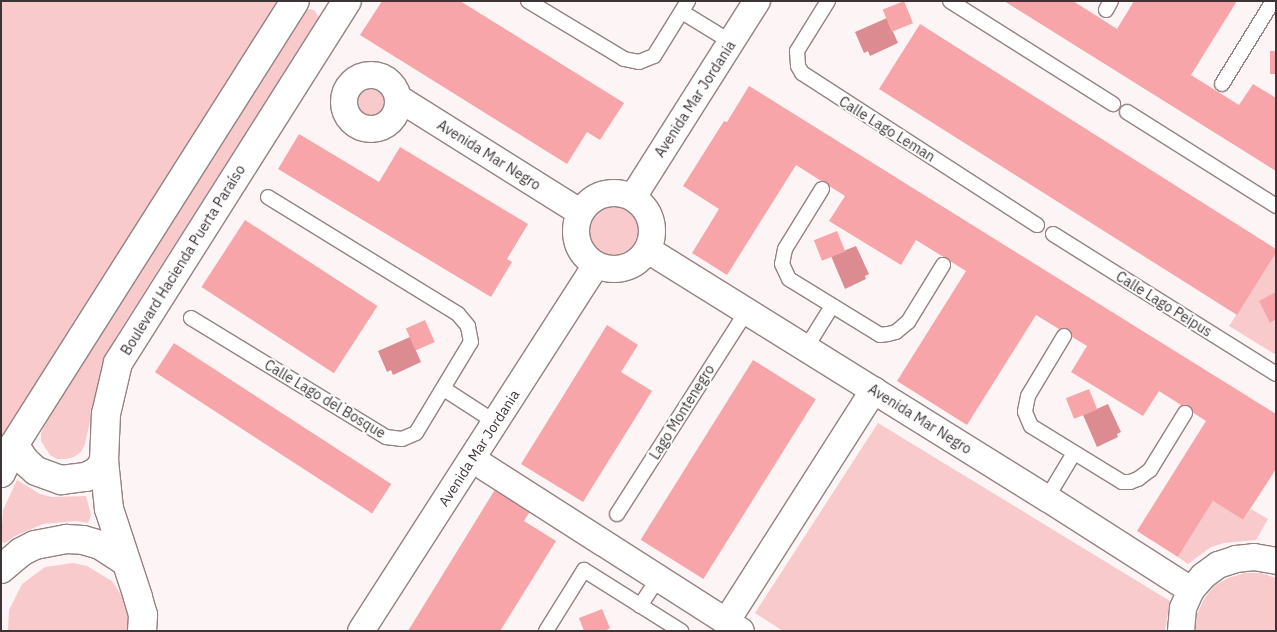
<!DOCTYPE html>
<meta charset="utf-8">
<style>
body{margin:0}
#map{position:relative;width:1277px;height:632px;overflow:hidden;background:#fdf5f5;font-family:"IBM Plex Sans",sans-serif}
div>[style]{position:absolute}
.green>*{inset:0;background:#f9cacc}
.round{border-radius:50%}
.water>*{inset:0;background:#dc8c91}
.building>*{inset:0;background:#f8a5aa;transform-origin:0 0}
.roads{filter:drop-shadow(1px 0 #948282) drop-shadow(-1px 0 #948282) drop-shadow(0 1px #948282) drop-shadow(0 -1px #948282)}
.service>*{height:14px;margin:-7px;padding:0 7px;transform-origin:7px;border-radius:7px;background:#fff}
.minor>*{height:26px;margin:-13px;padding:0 13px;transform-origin:13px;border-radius:13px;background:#fff}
.minor>.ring{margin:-13px;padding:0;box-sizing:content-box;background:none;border:26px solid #fff;border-radius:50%}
.tertiary>*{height:28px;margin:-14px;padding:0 14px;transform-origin:14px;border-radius:14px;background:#fff}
span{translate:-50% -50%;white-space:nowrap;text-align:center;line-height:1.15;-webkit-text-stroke:4px #fff;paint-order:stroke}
.street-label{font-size:14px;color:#3c3435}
.frame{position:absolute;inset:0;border:2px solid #3c3435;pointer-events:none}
</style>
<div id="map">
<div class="green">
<i style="clip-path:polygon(1px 1px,277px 1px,177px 170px,1px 441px)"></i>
<i style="clip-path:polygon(310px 9px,314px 10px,319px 17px,117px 335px,99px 379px,85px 444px,81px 452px,74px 457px,66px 459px,57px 459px,50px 455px,41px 441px,41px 433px,49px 417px,306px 10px)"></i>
<i class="round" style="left:355px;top:89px;width:30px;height:30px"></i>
<i class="round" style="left:588px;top:205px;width:50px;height:50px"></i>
<i style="clip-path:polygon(1276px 253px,1276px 355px,1229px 326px)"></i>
<i style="clip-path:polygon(878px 423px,1170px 601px,1165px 631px,783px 631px,755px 613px)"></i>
<i style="clip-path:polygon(17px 480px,40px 494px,52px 497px,86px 496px,91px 515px,88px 523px,76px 521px,43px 524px,15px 536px,5px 543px,1px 542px,3px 510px)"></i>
<i style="clip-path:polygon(1213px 501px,1243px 520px,1251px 509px,1268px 519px,1256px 540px,1224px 543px,1211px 547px,1188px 564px,1178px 557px)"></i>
<i style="clip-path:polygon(73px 563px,87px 566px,112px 581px,127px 604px,130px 631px,8px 631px,9px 610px,22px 584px,45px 567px)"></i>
<i style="clip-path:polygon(1245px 573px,1261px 573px,1276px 578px,1276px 631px,1195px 631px,1197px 614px,1204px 599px,1214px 586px,1228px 578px)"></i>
</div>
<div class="water">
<i style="clip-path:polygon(887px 18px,898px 43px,870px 56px,868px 51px,864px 53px,855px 32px)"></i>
<i style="clip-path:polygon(856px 246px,869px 274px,865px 276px,866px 279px,845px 289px,831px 256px)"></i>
<i style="clip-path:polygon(410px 337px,421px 362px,393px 375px,391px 370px,387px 372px,378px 351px)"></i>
<i style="clip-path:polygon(1108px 404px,1121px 432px,1117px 434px,1118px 437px,1097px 447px,1083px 415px)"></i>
</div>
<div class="building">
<i style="clip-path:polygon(382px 1px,460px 1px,624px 103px,600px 140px,587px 132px,567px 164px,360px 35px)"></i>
<i style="left:904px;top:1px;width:24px;height:23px;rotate:68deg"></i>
<i style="clip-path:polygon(1004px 1px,1073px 1px,1117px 29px,1134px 1px,1237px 1px,1191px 75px,1239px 105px,1253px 84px,1276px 98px,1276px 171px)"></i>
<i style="clip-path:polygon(920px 24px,1276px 249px,1276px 253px,1237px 315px,879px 89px)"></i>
<i style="left:1270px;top:51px;width:6px;height:23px"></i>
<i style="clip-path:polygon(749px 86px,1276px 414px,1276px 469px,1243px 520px,1213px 501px,1178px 557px,1137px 531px,1206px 421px,1159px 391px,1143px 416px,1071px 372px,1087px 346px,1036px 315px,967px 425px,897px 381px,966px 271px,916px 240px,901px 265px,829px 221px,845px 196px,796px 165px,727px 275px,692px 253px,719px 209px,683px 186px,724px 121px,727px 122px)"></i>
<i style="clip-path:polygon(299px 134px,379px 182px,400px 147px,528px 224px,507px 259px,512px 262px,491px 297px,278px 169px)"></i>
<i style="left:245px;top:220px;width:158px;height:80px;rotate:33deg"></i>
<i style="left:837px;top:231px;width:22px;height:25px;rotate:68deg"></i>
<i style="clip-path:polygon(1276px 292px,1276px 319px,1270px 323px,1259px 301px)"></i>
<i style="left:425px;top:320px;width:24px;height:21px;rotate:66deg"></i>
<i style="clip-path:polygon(607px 325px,638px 345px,621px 372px,652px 391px,583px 502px,521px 464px)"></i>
<i style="left:174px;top:343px;width:259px;height:35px;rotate:33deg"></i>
<i style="left:753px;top:360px;width:74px;height:212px;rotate:32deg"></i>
<i style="left:1089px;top:389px;width:22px;height:25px;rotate:68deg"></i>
<i style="clip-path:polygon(499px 483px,534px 505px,524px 521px,556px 541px,500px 631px,408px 631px)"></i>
<i style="clip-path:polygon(602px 609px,610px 628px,605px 631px,584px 631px,579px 618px)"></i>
</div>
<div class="roads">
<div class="service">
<i style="left:528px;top:1px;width:112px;rotate:31.1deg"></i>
<i style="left:624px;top:59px;width:15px;rotate:11deg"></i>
<i style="left:639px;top:62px;width:16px;rotate:-22deg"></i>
<i style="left:654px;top:56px;width:65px;rotate:-58.3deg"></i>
<i style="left:828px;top:1px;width:59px;rotate:121.8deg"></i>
<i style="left:797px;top:51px;width:15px;rotate:86deg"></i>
<i style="left:798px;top:66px;width:8px;rotate:60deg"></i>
<i style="left:802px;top:73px;width:280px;rotate:32.9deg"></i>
<i style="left:950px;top:1px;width:193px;rotate:32.3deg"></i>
<i style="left:1106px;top:10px;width:10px;rotate:-61deg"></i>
<i style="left:682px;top:12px;width:57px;rotate:31.5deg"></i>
<i style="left:1222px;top:84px;width:97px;rotate:-58.4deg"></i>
<i style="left:1127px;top:112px;width:176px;rotate:32.2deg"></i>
<i style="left:822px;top:189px;width:70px;rotate:121.7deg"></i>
<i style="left:785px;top:249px;width:15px;rotate:101deg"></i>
<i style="left:782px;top:264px;width:17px;rotate:65deg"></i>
<i style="left:789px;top:279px;width:107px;rotate:31.6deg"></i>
<i style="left:880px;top:335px;width:8px;rotate:-7deg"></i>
<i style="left:888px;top:334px;width:8px;rotate:-14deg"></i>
<i style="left:896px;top:332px;width:16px;rotate:-40deg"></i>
<i style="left:908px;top:322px;width:67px;rotate:-58.4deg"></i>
<i style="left:1053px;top:234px;width:263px;rotate:32.1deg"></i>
<i style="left:191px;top:318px;width:228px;rotate:31.4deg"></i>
<i style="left:386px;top:437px;width:16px;rotate:7deg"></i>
<i style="left:402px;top:439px;width:15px;rotate:-23deg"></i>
<i style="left:416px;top:433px;width:106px;rotate:-58.9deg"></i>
<i style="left:471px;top:342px;width:16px;rotate:-101deg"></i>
<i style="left:468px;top:326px;width:16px;rotate:-130deg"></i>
<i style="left:458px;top:314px;width:223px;rotate:-148.4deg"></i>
<i style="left:1064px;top:336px;width:70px;rotate:121deg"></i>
<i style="left:1028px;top:396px;width:16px;rotate:101deg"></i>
<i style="left:1025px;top:412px;width:15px;rotate:67deg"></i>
<i style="left:1031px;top:426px;width:107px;rotate:31.6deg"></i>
<i style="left:1122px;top:482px;width:8px"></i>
<i style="left:1130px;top:482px;width:9px;rotate:-21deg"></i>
<i style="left:1138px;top:479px;width:15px;rotate:-37deg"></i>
<i style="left:1150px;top:470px;width:67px;rotate:-58.4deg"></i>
<i style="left:806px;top:348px;width:49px;rotate:-58.2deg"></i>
<i style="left:444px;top:389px;width:61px;rotate:32.9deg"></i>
<i style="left:1047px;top:498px;width:52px;rotate:-59deg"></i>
<i style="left:617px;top:514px;width:241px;rotate:-57.4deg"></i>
<i style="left:640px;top:606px;width:33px;rotate:-57deg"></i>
<i style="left:546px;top:631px;width:72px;rotate:-58.1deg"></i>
<i style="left:584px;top:570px;width:115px;rotate:32.2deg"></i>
</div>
<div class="minor">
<i class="ring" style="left:344px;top:75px;width:28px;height:28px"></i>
<i style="left:398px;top:98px;width:215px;rotate:32.1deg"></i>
<i class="ring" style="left:576px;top:193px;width:50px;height:50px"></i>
<i style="left:633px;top:197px;width:232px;rotate:-57.7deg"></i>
<i style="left:648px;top:250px;width:470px;rotate:31.9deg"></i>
<i style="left:1047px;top:498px;width:171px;rotate:32.6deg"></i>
<i style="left:472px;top:459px;width:319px;rotate:32.6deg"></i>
<i style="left:726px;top:622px;width:275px;rotate:-57.5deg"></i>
<i style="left:361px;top:631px;width:435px;rotate:-57.3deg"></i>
<i style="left:1181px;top:631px;width:23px;rotate:-85deg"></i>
<i style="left:1183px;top:608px;width:20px;rotate:-66deg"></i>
<i style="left:1191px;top:590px;width:18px;rotate:-49deg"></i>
<i style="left:1203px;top:576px;width:19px;rotate:-36deg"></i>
<i style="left:1218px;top:565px;width:19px;rotate:-18deg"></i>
<i style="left:1236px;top:559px;width:18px;rotate:-6deg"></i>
<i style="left:1254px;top:557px;width:22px;rotate:10deg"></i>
</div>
<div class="tertiary">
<i style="left:14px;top:445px;width:21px;rotate:55deg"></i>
<i style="left:26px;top:462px;width:13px;rotate:42deg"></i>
<i style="left:36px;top:471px;width:27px;rotate:20deg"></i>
<i style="left:61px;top:480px;width:25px;rotate:-7deg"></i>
<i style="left:86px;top:477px;width:13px;rotate:-27deg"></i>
<i style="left:98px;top:471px;width:12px;rotate:-59deg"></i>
<i style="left:1px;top:473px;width:31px;rotate:-65deg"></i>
<i style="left:14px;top:445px;width:525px;rotate:-57.67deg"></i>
<i style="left:1px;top:569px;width:26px;rotate:-40deg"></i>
<i style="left:21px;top:552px;width:16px;rotate:-27deg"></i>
<i style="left:35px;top:545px;width:32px;rotate:-11deg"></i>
<i style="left:66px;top:539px;width:17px;rotate:3deg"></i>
<i style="left:83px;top:540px;width:18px;rotate:16deg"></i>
<i style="left:100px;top:545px;width:30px;rotate:33deg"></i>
<i style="left:142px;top:631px;width:16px;rotate:-86deg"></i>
<i style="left:143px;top:615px;width:19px;rotate:-106deg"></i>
<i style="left:138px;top:597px;width:93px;rotate:-108.2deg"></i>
<i style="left:109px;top:509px;width:48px;rotate:-95.9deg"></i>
<i style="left:104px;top:461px;width:47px;rotate:-87.6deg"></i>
<i style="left:106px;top:414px;width:52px;rotate:-76.8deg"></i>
<i style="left:118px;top:363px;width:428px;rotate:-57.7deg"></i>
</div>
</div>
<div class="street-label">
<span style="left:695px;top:99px;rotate:-57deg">Avenida Mar Jordania</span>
<span style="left:887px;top:129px;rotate:32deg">Calle Lago Leman</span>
<span style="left:489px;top:155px;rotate:32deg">Avenida Mar Negro</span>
<span style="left:183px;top:260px;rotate:-58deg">Boulevard Hacienda Puerta Paraíso</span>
<span style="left:1164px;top:304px;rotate:32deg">Calle Lago Peipus</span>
<span style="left:325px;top:399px;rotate:31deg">Calle Lago del Bosque</span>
<span style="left:682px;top:412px;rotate:-58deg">Lago Montenegro</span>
<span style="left:920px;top:419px;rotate:32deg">Avenida Mar Negro</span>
<span style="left:479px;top:448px;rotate:-57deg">Avenida Mar Jordania</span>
</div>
<div class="frame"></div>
</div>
